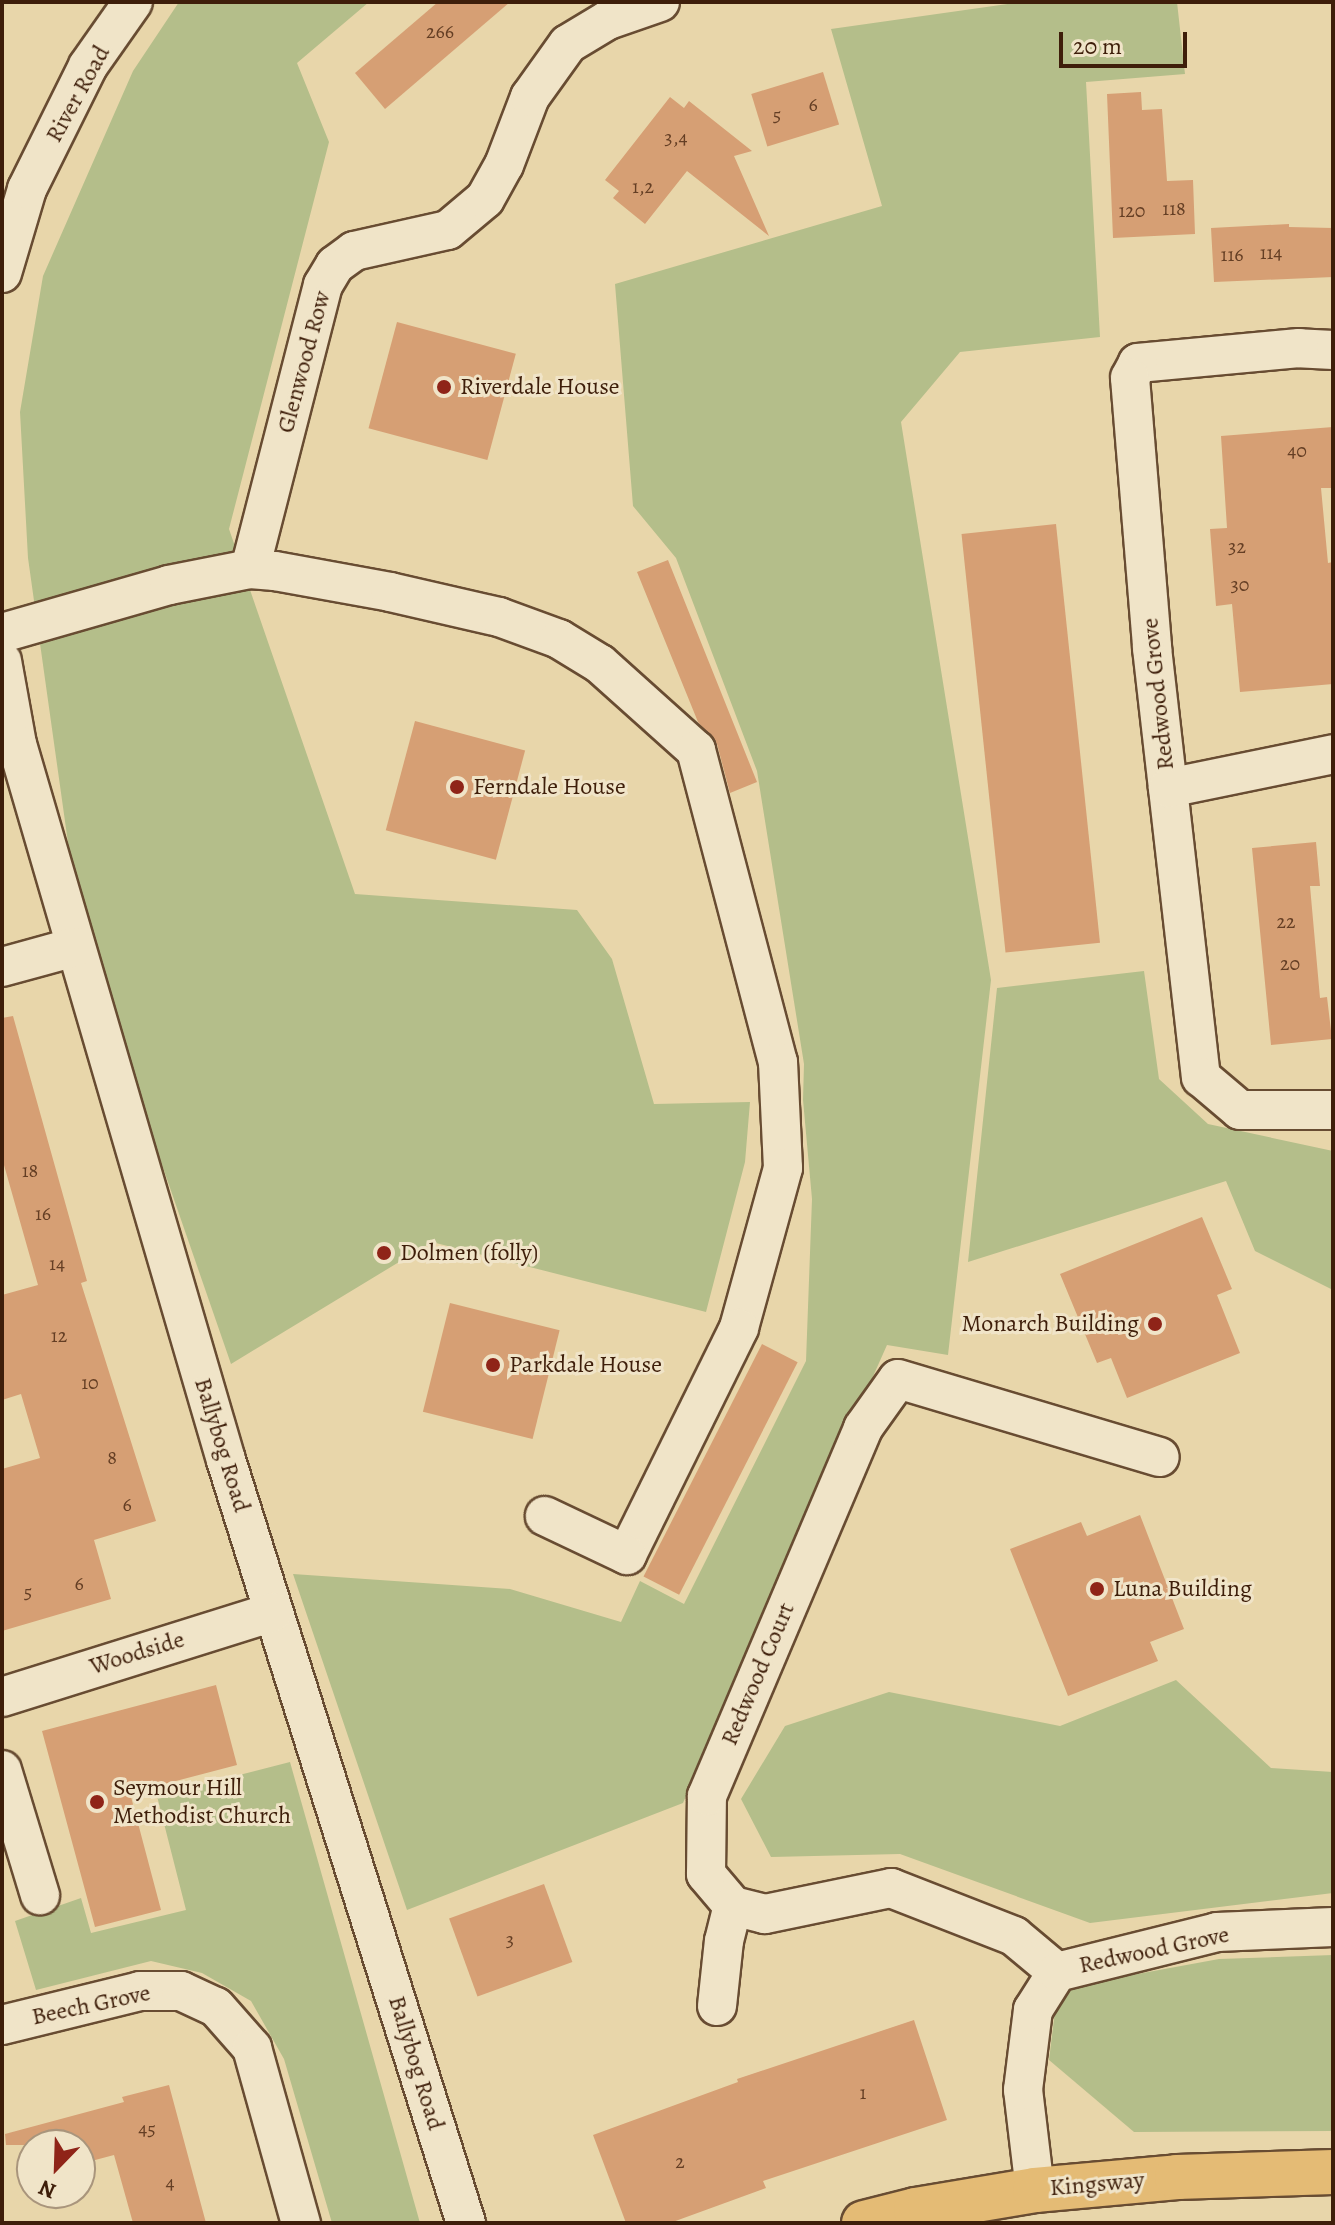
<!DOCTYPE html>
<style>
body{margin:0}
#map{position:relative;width:1335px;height:2225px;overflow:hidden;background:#e8d6aa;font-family:Alegreya,serif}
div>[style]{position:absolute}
.green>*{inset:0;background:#b4be8a}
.building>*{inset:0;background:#d69f74;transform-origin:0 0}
.roads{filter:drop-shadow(2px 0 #684c32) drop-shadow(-2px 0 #684c32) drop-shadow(0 2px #684c32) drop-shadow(0 -2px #684c32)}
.minor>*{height:38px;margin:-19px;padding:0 19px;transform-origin:19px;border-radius:19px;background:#f0e4c8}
.primary>*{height:44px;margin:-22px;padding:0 22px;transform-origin:22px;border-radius:22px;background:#e4bb75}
.dots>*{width:22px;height:22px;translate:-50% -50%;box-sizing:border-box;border:4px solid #f0e4c8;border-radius:50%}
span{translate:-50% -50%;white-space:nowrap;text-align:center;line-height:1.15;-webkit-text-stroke:6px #f0e4c8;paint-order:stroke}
.number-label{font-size:20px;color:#643e24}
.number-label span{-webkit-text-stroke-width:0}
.street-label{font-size:24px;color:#3e1e0a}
.poi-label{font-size:24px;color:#3e1e0a}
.left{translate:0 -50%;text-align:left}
.right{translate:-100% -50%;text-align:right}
.frame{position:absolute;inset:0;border:4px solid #3e1e0a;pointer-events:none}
.north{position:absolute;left:16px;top:2129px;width:80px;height:80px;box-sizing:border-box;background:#f0e4c8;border:2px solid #a9957c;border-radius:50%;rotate:203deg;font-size:22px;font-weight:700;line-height:32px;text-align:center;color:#3e1e0a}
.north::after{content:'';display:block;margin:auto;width:28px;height:36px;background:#8f2418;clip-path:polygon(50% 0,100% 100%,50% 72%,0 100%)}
.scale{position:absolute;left:1059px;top:32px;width:128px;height:36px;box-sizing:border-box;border:4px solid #3e1e0a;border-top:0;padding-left:10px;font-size:24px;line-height:28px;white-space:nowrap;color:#3e1e0a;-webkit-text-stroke:6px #f0e4c8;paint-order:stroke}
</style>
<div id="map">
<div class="green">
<i style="clip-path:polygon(179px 2px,369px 2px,297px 63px,329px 142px,229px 529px,355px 894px,577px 910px,612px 959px,654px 1104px,750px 1102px,745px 1162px,706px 1312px,432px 1242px,231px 1364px,80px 928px,28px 558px,20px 412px,43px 276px,133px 71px)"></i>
<i style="clip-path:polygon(1022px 2px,1177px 2px,1185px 74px,1086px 82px,1100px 337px,960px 352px,901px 422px,991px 980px,948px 1355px,887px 1345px,683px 1803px,407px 1910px,293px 1574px,510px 1589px,621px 1622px,640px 1581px,684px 1604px,806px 1361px,812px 1199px,803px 1100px,804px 1064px,757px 771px,676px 558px,633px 506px,615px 284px,882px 206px,831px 29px)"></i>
<i style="clip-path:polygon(1144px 971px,1159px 1079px,1208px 1124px,1333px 1151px,1333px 1290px,1255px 1251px,1226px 1181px,968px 1262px,997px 988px)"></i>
<i style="clip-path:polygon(1176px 1680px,1271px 1768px,1333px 1772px,1333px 1893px,1090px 1923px,900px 1854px,771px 1857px,741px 1799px,785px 1726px,889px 1692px,1060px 1726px)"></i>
<i style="clip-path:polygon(290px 1762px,420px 2223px,332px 2223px,284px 2059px,251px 2001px,202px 1973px,151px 1961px,36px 1990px,15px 1921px,81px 1898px,91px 1933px,186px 1910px,157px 1796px)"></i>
<i style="clip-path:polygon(1333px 1955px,1333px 2131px,1134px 2132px,1049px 2060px,1056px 2003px,1072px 1986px,1219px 1959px)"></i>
</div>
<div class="building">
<i style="clip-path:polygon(438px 2px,510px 2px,385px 109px,355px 73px)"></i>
<i style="left:823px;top:72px;width:55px;height:75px;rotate:73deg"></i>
<i style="clip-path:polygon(1141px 92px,1142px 110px,1162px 109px,1167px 181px,1193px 180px,1195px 234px,1113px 238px,1107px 94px)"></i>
<i style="clip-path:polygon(670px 97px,684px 108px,689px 101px,752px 151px,734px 156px,769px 236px,687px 171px,645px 224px,613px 198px,619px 191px,605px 180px)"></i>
<i style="clip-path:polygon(1289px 224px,1289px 227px,1333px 228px,1333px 277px,1214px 282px,1211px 228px)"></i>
<i style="left:397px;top:322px;width:123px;height:110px;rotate:15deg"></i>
<i style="clip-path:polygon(1333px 427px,1333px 488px,1321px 488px,1328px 563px,1333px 562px,1333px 684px,1240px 692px,1232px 604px,1216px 606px,1210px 529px,1227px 528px,1221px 436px)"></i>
<i style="left:1056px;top:524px;width:421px;height:95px;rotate:84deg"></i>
<i style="clip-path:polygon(668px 560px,757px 782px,730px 793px,717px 744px,698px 722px,637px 572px)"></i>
<i style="left:415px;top:721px;width:114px;height:113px;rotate:15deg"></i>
<i style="clip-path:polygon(1316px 842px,1320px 886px,1310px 886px,1320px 998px,1327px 997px,1332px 1039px,1271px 1045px,1252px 848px)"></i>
<i style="clip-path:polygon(13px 1016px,87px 1281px,81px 1283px,156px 1521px,94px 1540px,111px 1599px,2px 1631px,2px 1469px,40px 1458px,21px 1394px,2px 1400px,2px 1295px,38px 1285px,2px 1158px,2px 1018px)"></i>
<i style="clip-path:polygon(1202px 1217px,1232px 1289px,1217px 1295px,1240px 1353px,1127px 1398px,1111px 1358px,1097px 1363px,1060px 1274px)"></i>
<i style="left:450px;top:1303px;width:113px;height:112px;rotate:14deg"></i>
<i style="left:762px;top:1344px;width:40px;height:261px;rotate:27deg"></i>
<i style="clip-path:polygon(1140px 1515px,1184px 1629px,1150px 1642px,1158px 1661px,1068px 1696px,1010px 1549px,1081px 1522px,1087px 1536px)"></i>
<i style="clip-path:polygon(216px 1685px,237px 1765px,130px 1793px,161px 1910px,95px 1927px,42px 1731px)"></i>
<i style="left:544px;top:1884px;width:83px;height:101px;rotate:70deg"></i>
<i style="clip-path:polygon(914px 2020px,947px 2120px,763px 2181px,766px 2188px,670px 2223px,626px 2223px,593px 2135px,738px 2082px,737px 2079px)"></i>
<i style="clip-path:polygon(169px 2085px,206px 2223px,133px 2223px,114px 2155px,80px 2164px,80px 2145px,6px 2145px,5px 2134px,124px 2102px,122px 2097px)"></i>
</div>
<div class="roads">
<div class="minor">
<i style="left:2px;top:273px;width:88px;rotate:-73.4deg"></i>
<i style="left:27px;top:189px;width:137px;rotate:-63.6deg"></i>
<i style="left:88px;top:66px;width:78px;rotate:-54.9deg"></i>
<i style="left:1333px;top:350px;width:34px;rotate:-177deg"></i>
<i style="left:1299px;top:348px;width:162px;rotate:174.7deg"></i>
<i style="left:1138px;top:363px;width:17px;rotate:118deg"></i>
<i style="left:1130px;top:378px;width:271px;rotate:85.3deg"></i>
<i style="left:1152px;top:648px;width:432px;rotate:83.5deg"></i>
<i style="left:1201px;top:1077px;width:51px;rotate:40.2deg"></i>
<i style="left:1240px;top:1110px;width:93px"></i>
<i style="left:250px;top:569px;width:293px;rotate:-75.6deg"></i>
<i style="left:323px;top:285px;width:23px;rotate:-59deg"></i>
<i style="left:335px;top:265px;width:24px;rotate:-36deg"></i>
<i style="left:354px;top:251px;width:96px;rotate:-12.6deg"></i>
<i style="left:448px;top:230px;width:48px;rotate:-40deg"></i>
<i style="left:485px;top:199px;width:39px;rotate:-61deg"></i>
<i style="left:504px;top:165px;width:73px;rotate:-69.1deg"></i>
<i style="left:530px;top:97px;width:65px;rotate:-54.4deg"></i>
<i style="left:568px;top:44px;width:47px;rotate:-31deg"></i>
<i style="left:608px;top:20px;width:55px;rotate:-19.1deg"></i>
<i style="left:2px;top:633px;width:174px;rotate:-16deg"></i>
<i style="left:169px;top:585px;width:83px;rotate:-11.2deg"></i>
<i style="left:250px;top:569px;width:25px;rotate:5deg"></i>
<i style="left:275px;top:571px;width:117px;rotate:10.3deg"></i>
<i style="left:390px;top:592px;width:112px;rotate:12.9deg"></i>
<i style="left:499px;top:617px;width:64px;rotate:20.1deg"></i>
<i style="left:559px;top:639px;width:48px;rotate:31.4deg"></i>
<i style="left:600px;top:664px;width:129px;rotate:41.9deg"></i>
<i style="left:696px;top:750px;width:323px;rotate:75.3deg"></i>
<i style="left:778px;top:1062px;width:106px;rotate:87.3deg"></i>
<i style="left:783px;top:1168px;width:166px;rotate:105.4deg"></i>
<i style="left:739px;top:1328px;width:253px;rotate:116.3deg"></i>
<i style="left:627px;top:1555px;width:91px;rotate:-154.6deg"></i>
<i style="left:2px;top:661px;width:84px;rotate:79.8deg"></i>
<i style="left:17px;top:744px;width:746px;rotate:73.73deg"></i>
<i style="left:226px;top:1460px;width:800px;rotate:72.54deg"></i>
<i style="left:1168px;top:788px;width:168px;rotate:-11.6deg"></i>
<i style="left:2px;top:967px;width:76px;rotate:-15.3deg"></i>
<i style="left:2px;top:1697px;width:284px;rotate:-17.4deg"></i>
<i style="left:2px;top:1770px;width:131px;rotate:73.1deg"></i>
<i style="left:1057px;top:1972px;width:56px;rotate:-140.1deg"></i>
<i style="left:1014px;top:1936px;width:132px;rotate:-158.7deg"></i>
<i style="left:891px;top:1888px;width:129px;rotate:168.3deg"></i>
<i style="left:765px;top:1914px;width:33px;rotate:-166deg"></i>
<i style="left:733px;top:1906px;width:42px;rotate:-130.2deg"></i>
<i style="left:706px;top:1874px;width:78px;rotate:-89.3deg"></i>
<i style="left:707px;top:1796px;width:400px;rotate:-67deg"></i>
<i style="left:863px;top:1428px;width:60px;rotate:-54.5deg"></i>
<i style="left:898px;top:1379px;width:273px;rotate:16.6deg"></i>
<i style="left:717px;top:2006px;width:65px;rotate:-83.9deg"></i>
<i style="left:724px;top:1941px;width:36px;rotate:-76deg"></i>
<i style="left:2px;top:2025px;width:142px;rotate:-13.8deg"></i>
<i style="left:140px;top:1991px;width:41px"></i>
<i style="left:181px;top:1991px;width:38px;rotate:25deg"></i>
<i style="left:216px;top:2007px;width:55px;rotate:48.7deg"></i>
<i style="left:252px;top:2048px;width:182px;rotate:74.4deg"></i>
<i style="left:1035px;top:2190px;width:101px;rotate:-96.8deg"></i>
<i style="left:1023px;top:2090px;width:81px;rotate:-82.9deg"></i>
<i style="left:1033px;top:2010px;width:45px;rotate:-57.7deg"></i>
<i style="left:1057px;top:1972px;width:165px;rotate:-14deg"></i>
<i style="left:1217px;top:1932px;width:116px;rotate:-2.5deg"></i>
</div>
<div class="primary">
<i style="left:864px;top:2223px;width:54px;rotate:-14deg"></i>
<i style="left:916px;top:2210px;width:121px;rotate:-9.5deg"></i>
<i style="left:1035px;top:2190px;width:143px;rotate:-5.2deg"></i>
<i style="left:1177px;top:2177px;width:156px;rotate:-1.8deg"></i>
</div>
</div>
<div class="dots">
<i style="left:444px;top:387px;background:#8f2418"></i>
<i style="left:457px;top:787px;background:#8f2418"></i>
<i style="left:384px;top:1253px;background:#8f2418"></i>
<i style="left:1155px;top:1324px;background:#8f2418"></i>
<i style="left:493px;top:1365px;background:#8f2418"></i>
<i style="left:1097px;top:1589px;background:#8f2418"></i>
<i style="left:97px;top:1802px;background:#8f2418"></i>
</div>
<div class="number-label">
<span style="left:440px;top:31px">266</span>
<span style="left:813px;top:104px">6</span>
<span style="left:777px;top:114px">5</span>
<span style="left:676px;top:137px">3,4</span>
<span style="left:643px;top:186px">1,2</span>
<span style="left:1174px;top:208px">118</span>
<span style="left:1132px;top:210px">120</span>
<span style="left:1271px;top:252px">114</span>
<span style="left:1232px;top:254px">116</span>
<span style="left:1297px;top:450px">40</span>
<span style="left:1237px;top:546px">32</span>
<span style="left:1240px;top:584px">30</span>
<span style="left:1286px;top:921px">22</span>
<span style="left:1290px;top:963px">20</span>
<span style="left:30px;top:1170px">18</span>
<span style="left:43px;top:1213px">16</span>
<span style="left:57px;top:1263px">14</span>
<span style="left:59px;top:1335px">12</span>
<span style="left:90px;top:1382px">10</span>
<span style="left:112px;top:1457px">8</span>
<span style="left:127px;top:1504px">6</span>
<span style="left:79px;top:1583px">6</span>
<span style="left:28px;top:1591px">5</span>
<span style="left:510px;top:1939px">3</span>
<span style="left:863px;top:2092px">1</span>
<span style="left:147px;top:2128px">45</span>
<span style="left:680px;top:2161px">2</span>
<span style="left:170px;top:2182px">4</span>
</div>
<div class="street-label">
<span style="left:78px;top:94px;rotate:-61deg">River Road</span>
<span style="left:304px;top:362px;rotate:-75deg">Glenwood Row</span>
<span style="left:1158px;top:694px;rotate:-96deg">Redwood Grove</span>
<span style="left:222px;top:1445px;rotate:73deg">Ballybog Road</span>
<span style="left:137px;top:1653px;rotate:-17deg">Woodside</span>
<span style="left:758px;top:1674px;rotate:-67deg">Redwood Court</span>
<span style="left:1154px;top:1950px;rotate:-12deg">Redwood Grove</span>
<span style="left:91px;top:2005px;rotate:-12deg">Beech Grove</span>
<span style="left:416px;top:2063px;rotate:73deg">Ballybog Road</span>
<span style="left:1097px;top:2184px;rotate:-5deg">Kingsway</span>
</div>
<div class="poi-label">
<span class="left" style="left:460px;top:387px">Riverdale House</span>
<span class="left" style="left:473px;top:787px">Ferndale House</span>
<span class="left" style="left:400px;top:1253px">Dolmen (folly)</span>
<span class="right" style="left:1139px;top:1324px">Monarch Building</span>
<span class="left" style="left:509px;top:1365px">Parkdale House</span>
<span class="left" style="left:1113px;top:1589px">Luna Building</span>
<span class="left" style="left:113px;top:1802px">Seymour Hill<br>Methodist Church</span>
</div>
<div class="frame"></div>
<div class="north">N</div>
<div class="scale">20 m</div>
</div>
